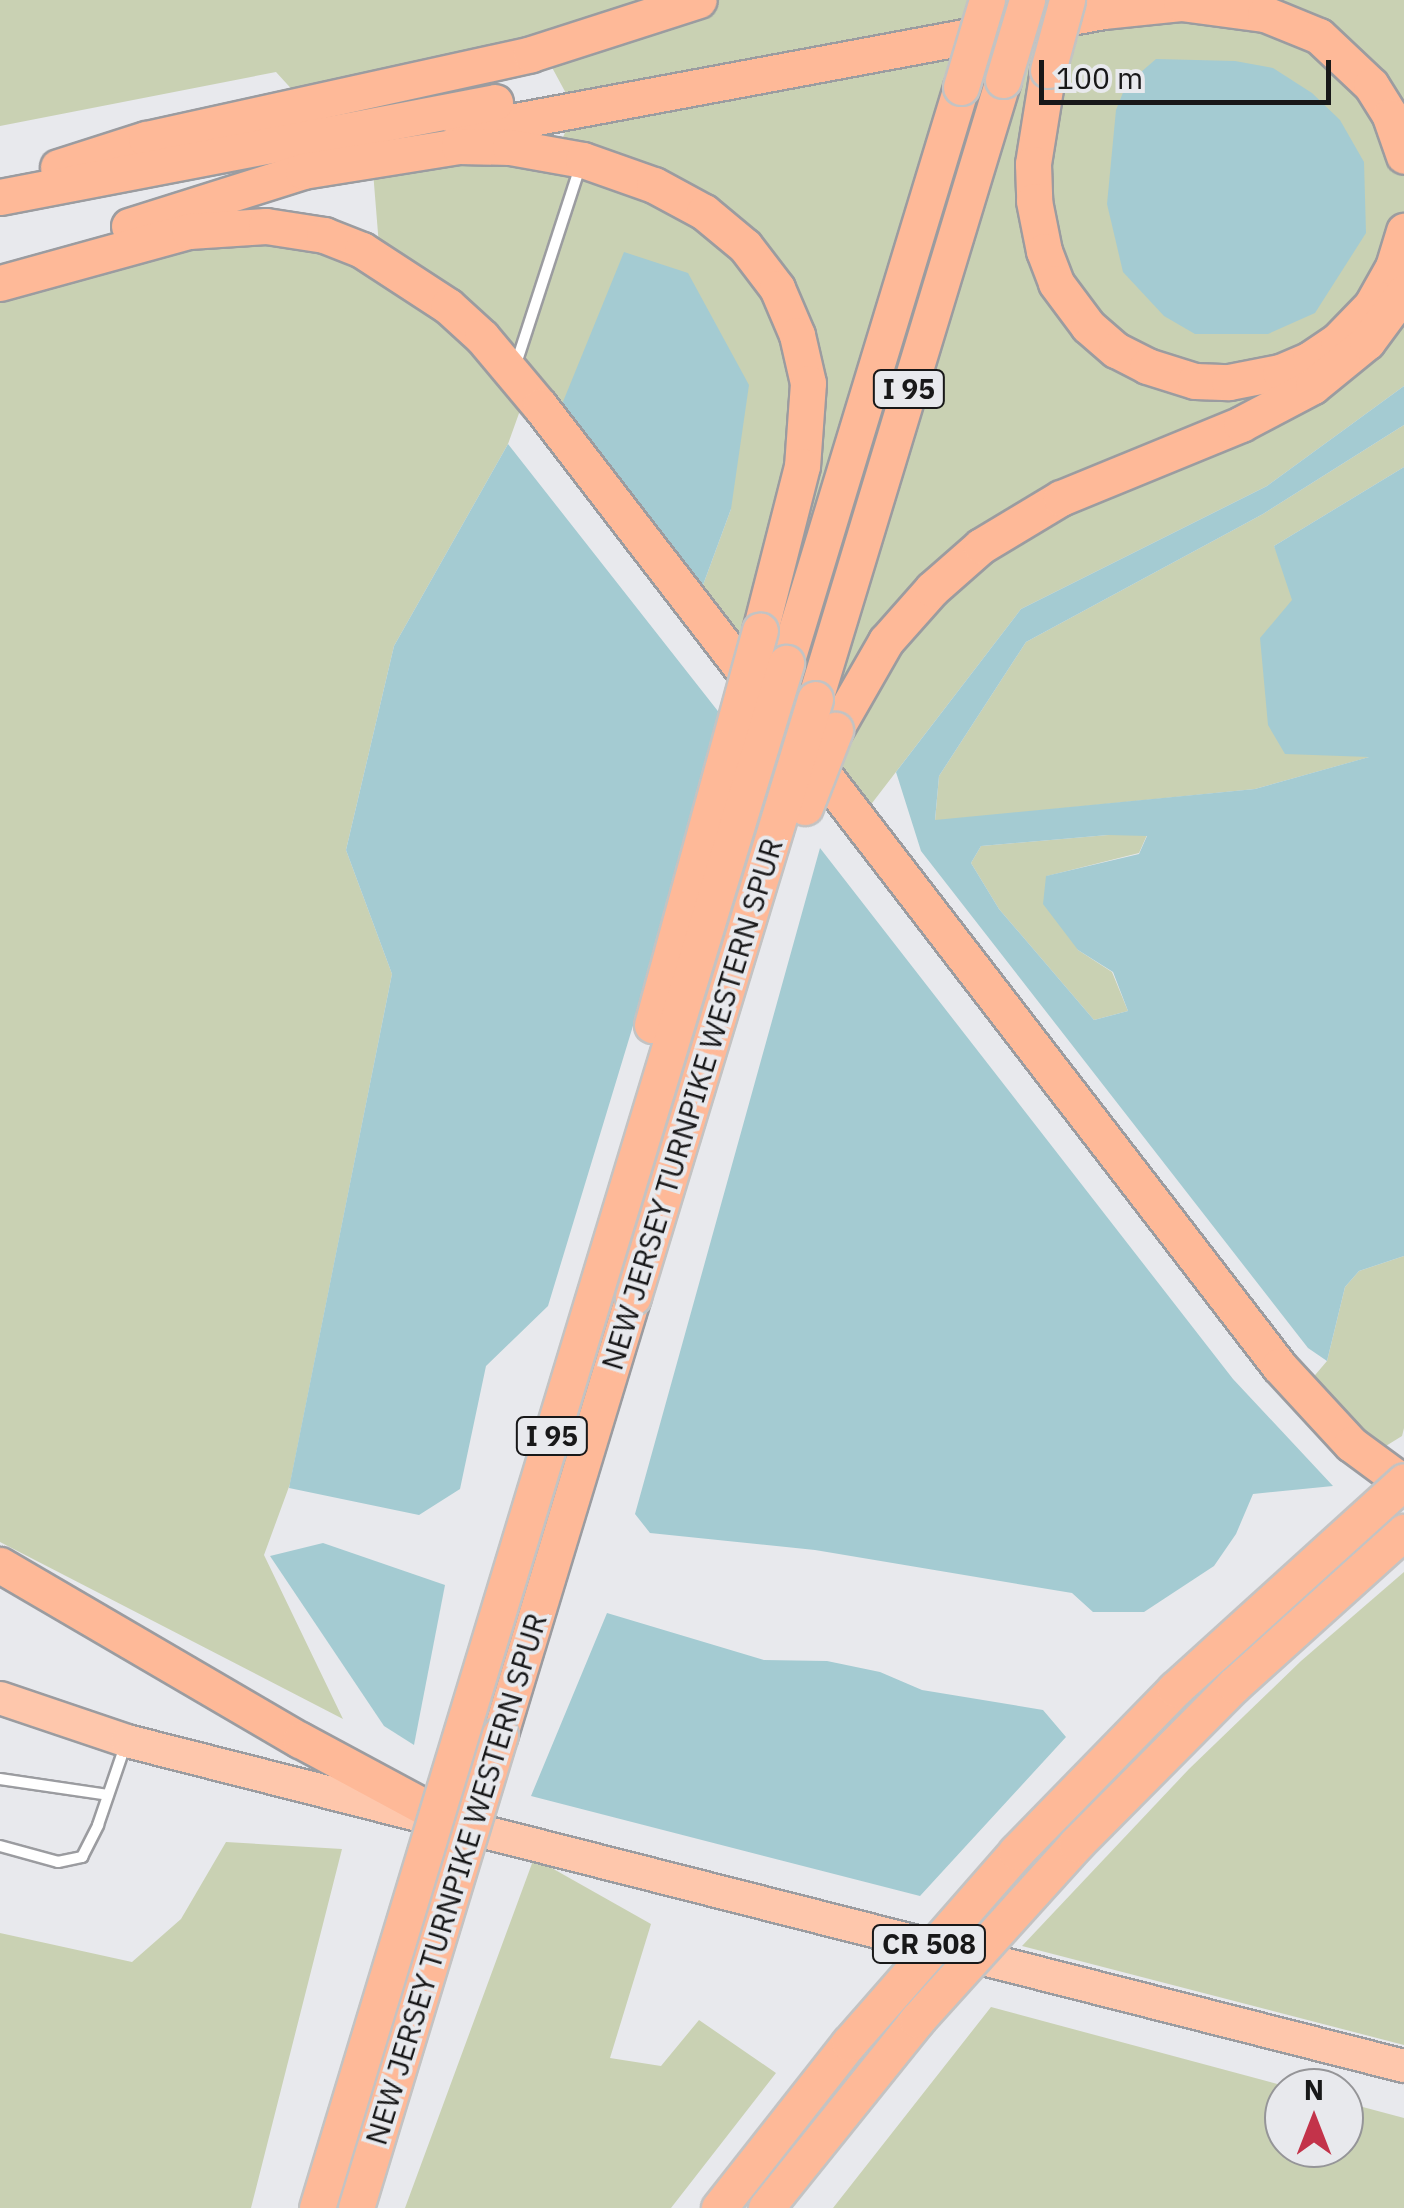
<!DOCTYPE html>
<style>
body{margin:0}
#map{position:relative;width:1404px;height:2208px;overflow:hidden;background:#e8e9ed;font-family:"IBM Plex Sans",sans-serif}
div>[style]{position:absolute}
.green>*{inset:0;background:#c9d1b3}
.water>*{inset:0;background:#a4cbd2}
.roads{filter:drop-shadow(2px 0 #9b9ca0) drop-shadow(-2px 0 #9b9ca0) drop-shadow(0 2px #9b9ca0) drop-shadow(0 -2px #9b9ca0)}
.service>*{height:10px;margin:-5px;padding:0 5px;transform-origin:5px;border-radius:5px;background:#fff}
.trunk>*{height:32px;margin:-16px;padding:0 16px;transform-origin:16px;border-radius:16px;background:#fec7ac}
.motorway>*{height:35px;margin:-17.5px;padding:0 17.5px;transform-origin:17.5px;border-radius:17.5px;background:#feb998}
.bridges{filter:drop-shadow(2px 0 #c3c3c3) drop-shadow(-2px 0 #c3c3c3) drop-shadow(0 2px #c3c3c3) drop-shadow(0 -2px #c3c3c3)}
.motorway-bridge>*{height:35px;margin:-17.5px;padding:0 17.5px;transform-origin:17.5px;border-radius:17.5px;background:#feb998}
span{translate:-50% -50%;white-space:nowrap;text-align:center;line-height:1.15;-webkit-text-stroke:8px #e8e9ed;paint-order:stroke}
.shield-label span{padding:2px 8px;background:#e8e9ed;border:2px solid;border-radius:8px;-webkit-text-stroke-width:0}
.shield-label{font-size:28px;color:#181819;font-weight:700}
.street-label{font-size:30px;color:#181819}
.north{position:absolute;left:1264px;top:2068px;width:100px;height:100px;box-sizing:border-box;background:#e8e9ed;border:2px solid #959598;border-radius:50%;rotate:0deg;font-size:28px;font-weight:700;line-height:40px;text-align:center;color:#181819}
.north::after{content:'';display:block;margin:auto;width:35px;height:45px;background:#c3334a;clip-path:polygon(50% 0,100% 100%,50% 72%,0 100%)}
.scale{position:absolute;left:1039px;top:60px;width:292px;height:45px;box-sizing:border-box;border:5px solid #181819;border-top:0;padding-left:12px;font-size:30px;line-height:35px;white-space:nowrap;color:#181819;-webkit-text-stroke:8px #e8e9ed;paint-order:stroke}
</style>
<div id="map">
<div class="green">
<i style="clip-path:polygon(0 0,1404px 0,1404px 386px,1267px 486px,1021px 609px,866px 811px,703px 585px,731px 509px,558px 414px,527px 391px,508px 444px,394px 646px,346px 850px,392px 974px,290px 1484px,264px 1555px,343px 1719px,0 1542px,0 283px,189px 231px,380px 258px,372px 159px,556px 153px,575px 110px,535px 36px,297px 95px,276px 72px,0 126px)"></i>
<i style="clip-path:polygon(1404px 425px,1404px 467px,1274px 546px,1373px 756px,1255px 789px,935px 821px,939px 776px,1026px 642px,1263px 514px)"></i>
<i style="clip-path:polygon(1108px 835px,1147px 835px,1139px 853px,1047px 876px,1078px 950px,1112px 972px,1128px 1011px,1094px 1020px,999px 909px,971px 863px,981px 846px)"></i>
<i style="clip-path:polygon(1404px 1256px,1404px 1428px,1402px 1436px,1381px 1449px,1310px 1381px,1327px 1361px,1345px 1287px,1359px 1271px)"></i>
<i style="clip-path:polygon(1404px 1572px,1404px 2045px,1022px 1946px,1189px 1769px,1301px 1661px)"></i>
<i style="clip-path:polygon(226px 1842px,342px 1849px,251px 2208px,0 2208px,0 1933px,132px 1962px,181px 1919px)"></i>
<i style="clip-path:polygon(534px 1858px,651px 1924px,610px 2058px,661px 2066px,699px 2020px,776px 2073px,671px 2208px,405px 2208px)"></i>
<i style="clip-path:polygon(991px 2007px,1292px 2088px,1284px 2088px,1284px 2148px,1344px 2148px,1344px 2102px,1404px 2118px,1404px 2208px,833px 2208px)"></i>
</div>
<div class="water">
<i style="clip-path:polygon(1156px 59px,1235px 61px,1273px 68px,1312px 93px,1340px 120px,1364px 162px,1366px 233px,1315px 313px,1268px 334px,1195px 334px,1164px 316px,1123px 272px,1107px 204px,1116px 110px,1126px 85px)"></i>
<i style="clip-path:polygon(624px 252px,688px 273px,749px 385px,731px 509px,703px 585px,686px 572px,558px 414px)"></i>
<i style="clip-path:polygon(evenodd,1404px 386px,1404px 425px,1263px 514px,1026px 642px,939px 776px,935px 820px,1255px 789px,1369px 757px,1285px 754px,1268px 725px,1260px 638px,1292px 600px,1274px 546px,1404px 467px,1404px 1256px,1359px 1271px,1345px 1287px,1327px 1361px,1308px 1348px,921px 851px,896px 772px,1021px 609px,1267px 486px,1404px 386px,1108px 835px,1147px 836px,1139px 854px,1046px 876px,1043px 904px,1078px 950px,1113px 972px,1128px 1011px,1094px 1020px,999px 909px,971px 863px,981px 846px,1108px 835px)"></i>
<i style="clip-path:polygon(508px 444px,721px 715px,703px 795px,548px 1306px,486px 1366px,460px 1489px,419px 1515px,289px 1488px,392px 974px,346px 850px,394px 646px)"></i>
<i style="clip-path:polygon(820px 848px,1233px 1379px,1333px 1486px,1253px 1494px,1236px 1534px,1214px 1566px,1144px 1612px,1093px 1612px,1072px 1593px,815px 1550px,650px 1533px,635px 1514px)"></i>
<i style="clip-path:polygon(323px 1543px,445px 1585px,414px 1745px,384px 1726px,270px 1556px)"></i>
<i style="clip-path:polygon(607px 1613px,764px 1660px,827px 1661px,880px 1672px,922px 1690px,1043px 1710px,1066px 1737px,920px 1896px,531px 1796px)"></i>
</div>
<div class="roads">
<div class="service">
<i style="left:515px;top:367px;width:213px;rotate:-72deg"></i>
<i style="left:0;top:1779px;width:109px;rotate:8.4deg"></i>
<i style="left:0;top:1846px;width:60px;rotate:15.4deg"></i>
<i style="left:58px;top:1862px;width:25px;rotate:-12deg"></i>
<i style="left:82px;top:1857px;width:36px;rotate:-63deg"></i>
<i style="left:98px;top:1825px;width:83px;rotate:-71.1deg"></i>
</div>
<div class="trunk">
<i style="left:0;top:1698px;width:134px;rotate:18.7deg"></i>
<i style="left:127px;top:1741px;width:1318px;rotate:14.28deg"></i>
</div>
<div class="motorway">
<i style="left:1048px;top:70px;width:95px;rotate:99.1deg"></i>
<i style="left:1033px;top:164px;width:37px;rotate:88deg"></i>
<i style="left:1034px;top:201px;width:51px;rotate:78.7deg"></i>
<i style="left:1044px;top:251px;width:34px;rotate:69deg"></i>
<i style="left:1056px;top:283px;width:54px;rotate:53.3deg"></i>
<i style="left:1088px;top:326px;width:37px;rotate:41deg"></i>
<i style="left:1116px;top:350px;width:35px;rotate:27deg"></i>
<i style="left:1147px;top:366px;width:50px;rotate:17.4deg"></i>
<i style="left:1195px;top:381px;width:34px;rotate:2deg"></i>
<i style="left:1229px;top:382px;width:52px;rotate:-11.1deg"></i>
<i style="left:1280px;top:372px;width:33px;rotate:-23deg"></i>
<i style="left:1310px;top:359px;width:34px;rotate:-34deg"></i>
<i style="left:1338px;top:340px;width:47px;rotate:-45.9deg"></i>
<i style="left:1371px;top:306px;width:45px;rotate:-60.6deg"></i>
<i style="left:1393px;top:267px;width:38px;rotate:-73deg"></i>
<i style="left:462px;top:131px;width:652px;rotate:-10.6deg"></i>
<i style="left:1103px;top:11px;width:78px;rotate:-5.9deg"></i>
<i style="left:1181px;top:3px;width:85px;rotate:7.5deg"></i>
<i style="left:1265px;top:14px;width:58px;rotate:22.2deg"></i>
<i style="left:1319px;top:36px;width:71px;rotate:43.3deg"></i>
<i style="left:1371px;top:85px;width:36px;rotate:58deg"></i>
<i style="left:1390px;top:116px;width:42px;rotate:70.7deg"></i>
<i style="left:58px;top:167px;width:92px;rotate:-17.7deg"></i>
<i style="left:146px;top:139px;width:394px;rotate:-12.4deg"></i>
<i style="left:531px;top:54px;width:176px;rotate:-17.8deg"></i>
<i style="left:0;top:197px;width:504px;rotate:-10.86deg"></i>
<i style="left:129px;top:226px;width:182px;rotate:-17.5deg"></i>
<i style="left:303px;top:171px;width:158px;rotate:-9.1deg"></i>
<i style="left:459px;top:146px;width:51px;rotate:1.1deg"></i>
<i style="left:510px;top:147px;width:74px;rotate:10.1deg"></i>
<i style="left:583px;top:160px;width:75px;rotate:19.4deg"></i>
<i style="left:654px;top:185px;width:57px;rotate:28.4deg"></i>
<i style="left:704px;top:212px;width:53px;rotate:39.7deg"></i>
<i style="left:745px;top:246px;width:53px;rotate:52.7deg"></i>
<i style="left:777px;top:288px;width:51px;rotate:66.9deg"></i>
<i style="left:797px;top:335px;width:49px;rotate:77.1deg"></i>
<i style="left:808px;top:383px;width:83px;rotate:94.1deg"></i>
<i style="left:802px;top:466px;width:170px;rotate:104.3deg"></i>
<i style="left:0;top:283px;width:196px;rotate:-15.4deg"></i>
<i style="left:189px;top:231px;width:77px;rotate:-3.7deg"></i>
<i style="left:266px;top:226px;width:59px;rotate:8.8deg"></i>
<i style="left:324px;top:235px;width:41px;rotate:21.5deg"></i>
<i style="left:362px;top:250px;width:103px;rotate:33.1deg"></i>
<i style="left:448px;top:306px;width:46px;rotate:42.4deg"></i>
<i style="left:482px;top:337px;width:90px;rotate:50deg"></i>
<i style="left:540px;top:406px;width:1211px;rotate:52.41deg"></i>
<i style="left:1279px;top:1366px;width:106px;rotate:47.3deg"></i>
<i style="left:1351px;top:1444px;width:66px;rotate:36.3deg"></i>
<i style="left:786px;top:663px;width:602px;rotate:-73.1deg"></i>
<i style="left:815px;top:699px;width:647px;rotate:-73.11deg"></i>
<i style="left:835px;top:730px;width:103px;rotate:-60.2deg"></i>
<i style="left:886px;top:641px;width:69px;rotate:-48.5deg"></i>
<i style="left:932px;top:589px;width:65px;rotate:-41.3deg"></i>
<i style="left:981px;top:546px;width:93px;rotate:-31deg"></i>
<i style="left:1061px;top:498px;width:195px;rotate:-22.3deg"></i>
<i style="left:1241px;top:424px;width:81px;rotate:-27.8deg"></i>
<i style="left:1313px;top:386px;width:70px;rotate:-39.2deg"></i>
<i style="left:1367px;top:342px;width:62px;rotate:-53.5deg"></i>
<i style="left:0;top:1565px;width:347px;rotate:30.3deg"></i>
<i style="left:300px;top:1740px;width:175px;rotate:28.3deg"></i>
<i style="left:500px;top:1734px;width:457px;rotate:-73.1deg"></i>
</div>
</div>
<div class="bridges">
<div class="motorway-bridge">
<i style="left:1048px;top:70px;width:73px;rotate:-74.8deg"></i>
<i style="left:1003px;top:80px;width:84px;rotate:-73.3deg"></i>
<i style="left:961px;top:87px;width:91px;rotate:-73.4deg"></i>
<i style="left:805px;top:807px;width:83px;rotate:-68.7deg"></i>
<i style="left:652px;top:1025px;width:409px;rotate:-74.7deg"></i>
<i style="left:633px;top:1297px;width:625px;rotate:-73.07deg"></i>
<i style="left:317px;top:2208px;width:1615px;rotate:-73.11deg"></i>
<i style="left:356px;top:2208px;width:495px;rotate:-73.1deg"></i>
<i style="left:719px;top:2208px;width:210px;rotate:-51.8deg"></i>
<i style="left:849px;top:2043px;width:254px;rotate:-48.8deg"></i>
<i style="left:1016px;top:1852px;width:228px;rotate:-45.7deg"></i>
<i style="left:1175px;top:1689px;width:309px;rotate:-42.2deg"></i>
<i style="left:766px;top:2208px;width:241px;rotate:-51.2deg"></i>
<i style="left:917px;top:2020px;width:237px;rotate:-47.9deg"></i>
<i style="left:1076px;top:1844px;width:224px;rotate:-45.2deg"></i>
<i style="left:1234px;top:1685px;width:229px;rotate:-42deg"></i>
</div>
</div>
<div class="shield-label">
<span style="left:909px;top:389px">I 95</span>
<span style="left:552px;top:1436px">I 95</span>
<span style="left:929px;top:1944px">CR 508</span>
</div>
<div class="street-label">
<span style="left:692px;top:1104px;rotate:-73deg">NEW JERSEY TURNPIKE WESTERN SPUR</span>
<span style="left:456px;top:1879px;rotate:-73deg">NEW JERSEY TURNPIKE WESTERN SPUR</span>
</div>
<div class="north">N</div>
<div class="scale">100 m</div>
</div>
